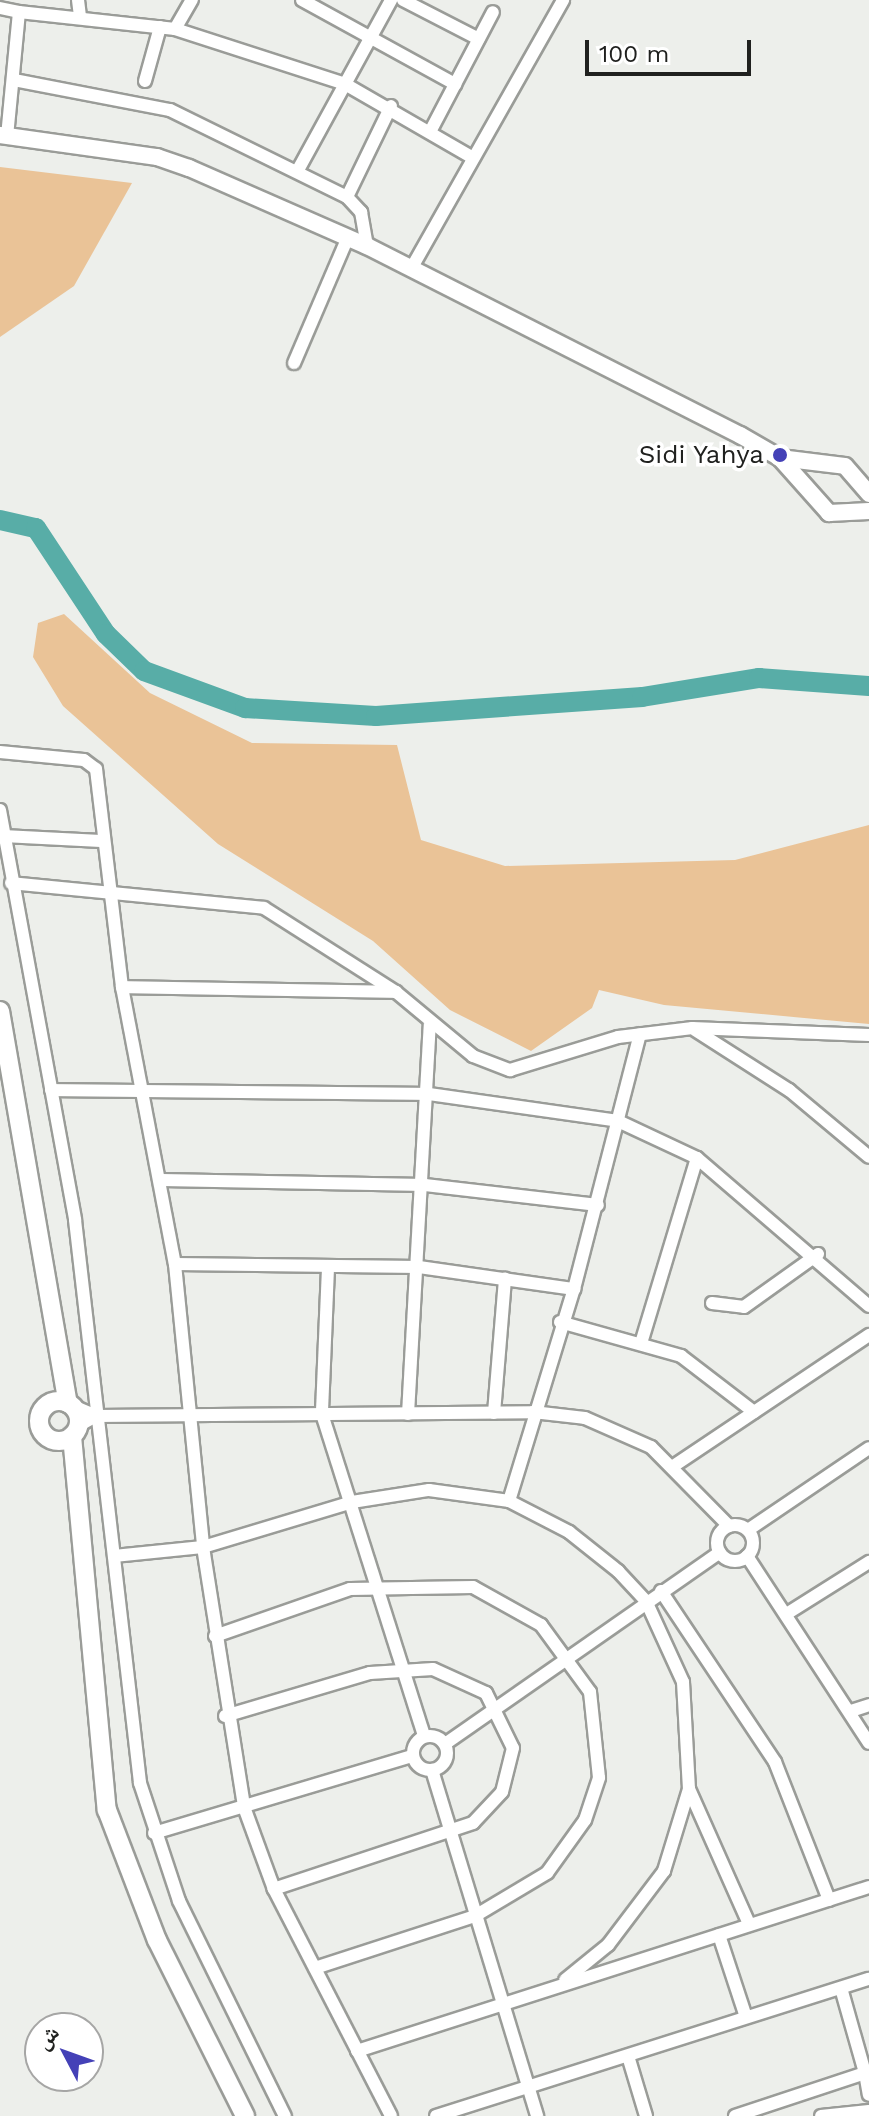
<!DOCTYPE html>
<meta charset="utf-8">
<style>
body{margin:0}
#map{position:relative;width:869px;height:2116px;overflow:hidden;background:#edefeb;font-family:"Work Sans","Noto Naskh Arabic",sans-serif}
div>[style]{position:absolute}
.green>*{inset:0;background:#eac397}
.river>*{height:20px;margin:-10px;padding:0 10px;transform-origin:10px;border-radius:10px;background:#58ada7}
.roads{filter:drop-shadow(2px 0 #9a9c98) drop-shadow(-2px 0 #9a9c98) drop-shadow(0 2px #9a9c98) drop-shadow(0 -2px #9a9c98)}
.minor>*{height:12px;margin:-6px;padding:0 6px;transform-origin:6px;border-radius:6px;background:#fff}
.minor>.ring{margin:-6px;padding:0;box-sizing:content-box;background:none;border:12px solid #fff;border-radius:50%}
.tertiary>*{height:16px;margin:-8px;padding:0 8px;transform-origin:8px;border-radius:8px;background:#fff}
.secondary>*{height:18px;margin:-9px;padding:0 9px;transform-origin:9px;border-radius:9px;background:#fff}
.secondary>.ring{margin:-9px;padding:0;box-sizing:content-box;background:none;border:18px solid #fff;border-radius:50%}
.dots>*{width:22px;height:22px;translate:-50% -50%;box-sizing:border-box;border:4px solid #fff;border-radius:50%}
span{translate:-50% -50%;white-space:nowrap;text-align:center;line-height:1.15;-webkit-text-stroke:7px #fff;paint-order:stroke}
.poi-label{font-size:26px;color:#20211f}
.right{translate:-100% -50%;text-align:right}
.north{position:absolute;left:24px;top:2012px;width:80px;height:80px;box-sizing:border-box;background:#fff;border:2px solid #a6a6a5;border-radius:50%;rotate:311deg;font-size:22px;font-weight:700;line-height:32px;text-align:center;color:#20211f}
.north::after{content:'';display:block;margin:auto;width:28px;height:36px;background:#4441b7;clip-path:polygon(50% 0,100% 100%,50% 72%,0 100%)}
.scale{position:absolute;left:585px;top:40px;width:166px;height:36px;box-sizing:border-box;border:4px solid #20211f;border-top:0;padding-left:10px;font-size:24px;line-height:28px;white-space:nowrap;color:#20211f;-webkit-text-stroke:6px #fff;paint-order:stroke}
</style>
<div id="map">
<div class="green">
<i style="clip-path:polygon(0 167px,132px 183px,74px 286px,0 337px)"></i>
<i style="clip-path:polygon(64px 614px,150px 693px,252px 743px,397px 745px,421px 840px,505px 866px,735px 860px,869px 825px,869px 1024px,664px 1005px,599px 990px,592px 1008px,531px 1051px,450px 1010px,373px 941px,218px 844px,63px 706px,33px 657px,38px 623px)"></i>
</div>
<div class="river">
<i style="left:0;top:520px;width:37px;rotate:13deg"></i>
<i style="left:36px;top:528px;width:127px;rotate:56.6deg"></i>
<i style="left:106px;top:634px;width:53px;rotate:44.2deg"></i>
<i style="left:144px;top:671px;width:108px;rotate:20.1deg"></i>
<i style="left:245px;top:708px;width:131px;rotate:3.5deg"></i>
<i style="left:376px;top:716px;width:267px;rotate:-4.1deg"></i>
<i style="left:642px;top:697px;width:119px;rotate:-9.2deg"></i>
<i style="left:759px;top:678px;width:110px;rotate:4.2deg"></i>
</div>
<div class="roads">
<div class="minor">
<i style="left:78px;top:0;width:17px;rotate:83deg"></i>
<i style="left:302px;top:0;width:175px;rotate:28.8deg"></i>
<i style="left:403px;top:0;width:85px;rotate:27.2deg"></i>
<i style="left:0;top:8px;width:19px;rotate:12deg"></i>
<i style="left:19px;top:12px;width:125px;rotate:95.5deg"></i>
<i style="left:19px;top:12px;width:157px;rotate:6.2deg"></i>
<i style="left:175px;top:29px;width:179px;rotate:17.9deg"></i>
<i style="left:345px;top:84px;width:148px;rotate:30deg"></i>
<i style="left:175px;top:29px;width:34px;rotate:-60deg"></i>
<i style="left:14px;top:80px;width:159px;rotate:10.9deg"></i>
<i style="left:170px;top:110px;width:197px;rotate:26.2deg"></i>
<i style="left:347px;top:197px;width:21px;rotate:47deg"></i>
<i style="left:361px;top:212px;width:35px;rotate:80deg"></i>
<i style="left:145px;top:81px;width:56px;rotate:-74.5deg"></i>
<i style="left:431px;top:130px;width:133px;rotate:-62.3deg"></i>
<i style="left:298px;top:170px;width:194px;rotate:-61.3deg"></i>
<i style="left:347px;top:197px;width:101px;rotate:-64.2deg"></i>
<i style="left:411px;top:269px;width:309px;rotate:-60.5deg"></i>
<i style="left:294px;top:363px;width:137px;rotate:-66.8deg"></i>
<i style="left:0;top:752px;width:84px;rotate:5.4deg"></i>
<i style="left:84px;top:760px;width:15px;rotate:37deg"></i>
<i style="left:96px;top:769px;width:220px;rotate:83.2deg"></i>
<i style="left:122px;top:987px;width:282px;rotate:79.2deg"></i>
<i style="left:175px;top:1264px;width:284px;rotate:84.3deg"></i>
<i style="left:203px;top:1547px;width:263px;rotate:81deg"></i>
<i style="left:244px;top:1807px;width:87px;rotate:69.9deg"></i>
<i style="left:274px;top:1889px;width:255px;rotate:62.7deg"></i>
<i style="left:0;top:810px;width:417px;rotate:79.6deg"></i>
<i style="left:75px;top:1220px;width:567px;rotate:83.41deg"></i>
<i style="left:140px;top:1783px;width:124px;rotate:71.7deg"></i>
<i style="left:179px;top:1901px;width:240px;rotate:63.8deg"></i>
<i style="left:3px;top:836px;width:98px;rotate:2.9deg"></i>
<i style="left:11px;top:883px;width:254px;rotate:5.6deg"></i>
<i style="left:264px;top:908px;width:156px;rotate:32.5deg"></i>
<i style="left:396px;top:992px;width:100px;rotate:39.7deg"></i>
<i style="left:473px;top:1056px;width:40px;rotate:21deg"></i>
<i style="left:510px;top:1070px;width:113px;rotate:-17deg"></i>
<i style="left:618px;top:1037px;width:75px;rotate:-6.9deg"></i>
<i style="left:692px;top:1028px;width:177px;rotate:2.3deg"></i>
<i style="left:122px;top:987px;width:274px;rotate:1deg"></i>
<i style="left:695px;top:1030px;width:112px;rotate:32.6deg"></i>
<i style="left:789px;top:1090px;width:104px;rotate:39.9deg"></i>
<i style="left:51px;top:1090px;width:378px;rotate:0.6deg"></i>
<i style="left:429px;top:1094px;width:191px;rotate:8.1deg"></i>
<i style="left:618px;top:1121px;width:87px;rotate:25.1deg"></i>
<i style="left:697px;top:1158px;width:227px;rotate:40.7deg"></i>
<i style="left:162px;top:1180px;width:263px;rotate:1.1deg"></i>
<i style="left:425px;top:1185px;width:174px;rotate:6.6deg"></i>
<i style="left:175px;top:1264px;width:244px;rotate:0.7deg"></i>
<i style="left:419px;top:1267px;width:157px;rotate:8.1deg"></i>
<i style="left:328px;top:1268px;width:146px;rotate:92.4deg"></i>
<i style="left:322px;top:1414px;width:338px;rotate:72.4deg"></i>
<i style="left:712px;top:1303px;width:32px;rotate:7deg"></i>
<i style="left:744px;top:1307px;width:91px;rotate:-35.6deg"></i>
<i style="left:560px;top:1322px;width:126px;rotate:15.7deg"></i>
<i style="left:681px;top:1356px;width:92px;rotate:37.5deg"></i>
<i style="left:642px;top:1340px;width:190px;rotate:-73.2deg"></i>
<i style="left:73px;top:1406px;width:25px;rotate:23deg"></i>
<i style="left:96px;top:1416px;width:437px;rotate:-0.5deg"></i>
<i style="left:533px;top:1412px;width:52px;rotate:6.6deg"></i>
<i style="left:585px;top:1418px;width:72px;rotate:23.7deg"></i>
<i style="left:651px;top:1447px;width:111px;rotate:45.4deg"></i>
<i style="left:494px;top:1413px;width:135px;rotate:-85.3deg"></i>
<i style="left:408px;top:1414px;width:390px;rotate:-86.8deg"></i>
<i style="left:78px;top:1426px;width:21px;rotate:-29deg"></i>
<i style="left:675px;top:1465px;width:234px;rotate:-33.8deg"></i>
<i style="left:509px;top:1501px;width:222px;rotate:-73deg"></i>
<i style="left:574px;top:1289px;width:263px;rotate:-75.5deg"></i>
<i class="ring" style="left:717px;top:1525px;width:24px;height:24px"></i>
<i style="left:748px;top:1530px;width:146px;rotate:-34.1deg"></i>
<i style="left:114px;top:1556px;width:89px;rotate:-5.8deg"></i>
<i style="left:203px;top:1547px;width:156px;rotate:-16.8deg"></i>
<i style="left:352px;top:1502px;width:78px;rotate:-8.9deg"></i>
<i style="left:429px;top:1490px;width:81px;rotate:7.8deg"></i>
<i style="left:509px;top:1501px;width:68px;rotate:27.3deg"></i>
<i style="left:569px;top:1532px;width:63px;rotate:38.5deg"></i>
<i style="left:618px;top:1571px;width:41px;rotate:47deg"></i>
<i style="left:646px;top:1601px;width:89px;rotate:65.4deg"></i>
<i style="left:683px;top:1682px;width:107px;rotate:86.8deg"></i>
<i style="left:689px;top:1789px;width:86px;rotate:107deg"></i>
<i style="left:664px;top:1871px;width:93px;rotate:127.1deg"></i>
<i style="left:608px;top:1945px;width:55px;rotate:140.9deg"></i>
<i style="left:747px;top:1556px;width:223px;rotate:56.9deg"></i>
<i style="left:661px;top:1591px;width:206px;rotate:56.3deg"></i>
<i style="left:775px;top:1762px;width:148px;rotate:68.6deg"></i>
<i style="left:788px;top:1613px;width:96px;rotate:-32.2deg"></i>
<i style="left:215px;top:1636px;width:143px;rotate:-19.2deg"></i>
<i style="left:350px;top:1589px;width:123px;rotate:-0.9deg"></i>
<i style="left:473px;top:1587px;width:78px;rotate:29.2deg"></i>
<i style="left:541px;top:1625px;width:83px;rotate:53.8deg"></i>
<i style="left:590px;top:1692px;width:86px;rotate:84deg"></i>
<i style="left:599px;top:1778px;width:44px;rotate:108.4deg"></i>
<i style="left:585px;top:1820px;width:65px;rotate:125.6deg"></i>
<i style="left:547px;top:1873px;width:84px;rotate:149.2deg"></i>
<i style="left:475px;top:1916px;width:168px;rotate:162deg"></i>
<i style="left:851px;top:1711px;width:19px;rotate:-18deg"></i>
<i style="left:225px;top:1716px;width:151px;rotate:-16.5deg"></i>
<i style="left:370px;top:1673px;width:63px;rotate:-3.6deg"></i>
<i style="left:433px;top:1669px;width:58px;rotate:24.4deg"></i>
<i style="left:486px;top:1693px;width:61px;rotate:63.9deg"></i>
<i style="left:513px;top:1748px;width:45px;rotate:104deg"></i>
<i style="left:502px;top:1792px;width:42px;rotate:133.1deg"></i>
<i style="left:473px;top:1823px;width:210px;rotate:161.7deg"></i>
<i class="ring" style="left:413px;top:1736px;width:22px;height:22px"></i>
<i style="left:445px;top:1744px;width:335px;rotate:-34.9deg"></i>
<i style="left:432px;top:1770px;width:362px;rotate:73.1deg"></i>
<i style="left:689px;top:1789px;width:148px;rotate:66deg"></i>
<i style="left:154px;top:1833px;width:270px;rotate:-16.6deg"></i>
<i style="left:719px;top:1935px;width:86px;rotate:71.8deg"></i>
<i style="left:841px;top:1988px;width:88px;rotate:74.2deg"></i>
<i style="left:357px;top:2051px;width:538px;rotate:-17.76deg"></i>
<i style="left:628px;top:2056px;width:63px;rotate:73.3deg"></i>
<i style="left:436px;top:2116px;width:454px;rotate:-17.6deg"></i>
<i style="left:735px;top:2116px;width:137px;rotate:-18.3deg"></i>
<i style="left:865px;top:2073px;width:22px;rotate:80deg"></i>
<i style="left:821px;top:2116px;width:48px;rotate:-5.9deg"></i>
</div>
<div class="tertiary">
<i style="left:0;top:135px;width:159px;rotate:8deg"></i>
<i style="left:157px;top:157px;width:34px;rotate:19deg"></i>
<i style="left:189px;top:168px;width:194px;rotate:23.7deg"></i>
<i style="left:367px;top:246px;width:418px;rotate:26.9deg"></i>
<i style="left:740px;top:435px;width:46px;rotate:29.9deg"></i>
<i style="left:780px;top:458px;width:74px;rotate:48.3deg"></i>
<i style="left:829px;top:513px;width:40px;rotate:-2.9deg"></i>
<i style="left:780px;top:458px;width:65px;rotate:7deg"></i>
<i style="left:845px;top:466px;width:37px;rotate:49deg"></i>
</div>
<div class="secondary">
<i style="left:0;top:1011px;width:398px;rotate:80.2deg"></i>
<i class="ring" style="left:39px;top:1401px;width:22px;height:22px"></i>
<i style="left:72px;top:1436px;width:376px;rotate:84.7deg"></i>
<i style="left:107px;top:1810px;width:139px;rotate:69deg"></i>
<i style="left:157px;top:1940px;width:197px;rotate:63.4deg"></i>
</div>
</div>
<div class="dots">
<i style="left:780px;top:455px;background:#4441b7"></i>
</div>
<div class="poi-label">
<span class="right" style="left:764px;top:455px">Sidi Yahya</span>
</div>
<div class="north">ش</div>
<div class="scale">100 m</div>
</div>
